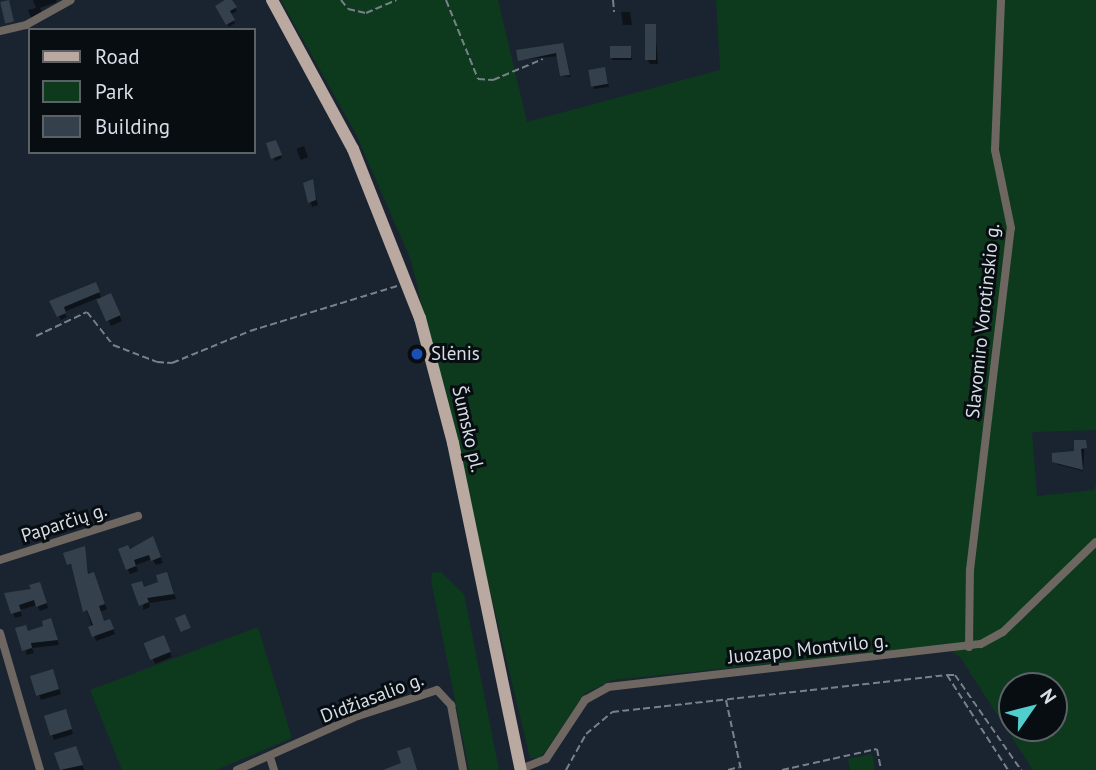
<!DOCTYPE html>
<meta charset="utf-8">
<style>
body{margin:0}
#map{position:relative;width:1096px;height:770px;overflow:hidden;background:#1a2430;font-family:"PT Sans",sans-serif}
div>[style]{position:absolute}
.green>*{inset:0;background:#0d3a1d}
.shadow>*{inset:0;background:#0007;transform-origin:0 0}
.building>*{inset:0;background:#35404d;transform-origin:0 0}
.path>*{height:2px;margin-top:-1px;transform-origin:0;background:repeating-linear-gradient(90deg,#78808a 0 7px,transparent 0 10.5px)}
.minor>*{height:8px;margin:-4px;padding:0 4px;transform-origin:4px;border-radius:4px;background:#6d6661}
.primary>*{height:12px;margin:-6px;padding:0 6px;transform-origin:6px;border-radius:6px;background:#b9a9a0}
.dots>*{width:19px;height:19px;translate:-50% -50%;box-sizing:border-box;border:4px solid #080d12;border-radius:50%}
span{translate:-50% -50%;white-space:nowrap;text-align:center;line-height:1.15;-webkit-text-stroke:6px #080d12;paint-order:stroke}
.street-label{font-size:19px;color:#d7dee6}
.poi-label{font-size:19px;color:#d7dee6}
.left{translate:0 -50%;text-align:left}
.legend{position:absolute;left:28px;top:28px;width:228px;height:126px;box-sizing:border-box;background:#080d12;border:2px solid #5b6167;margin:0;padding:9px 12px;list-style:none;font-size:21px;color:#d7dee6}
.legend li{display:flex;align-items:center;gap:14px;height:35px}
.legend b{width:35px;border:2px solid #5b6167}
.north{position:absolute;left:998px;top:672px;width:70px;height:70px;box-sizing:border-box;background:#080d12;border:2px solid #5b6167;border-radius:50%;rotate:55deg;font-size:19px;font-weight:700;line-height:28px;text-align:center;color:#d7dee6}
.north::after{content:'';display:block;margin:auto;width:24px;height:32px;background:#52cdce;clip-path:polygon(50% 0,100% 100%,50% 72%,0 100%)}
</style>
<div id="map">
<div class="green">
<i style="clip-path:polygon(evenodd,281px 0,498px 0,527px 122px,720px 70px,716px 0,1096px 0,1096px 430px,1032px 432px,1037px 496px,1094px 490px,1096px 484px,1096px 770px,1033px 770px,960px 657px,943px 646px,612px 680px,584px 694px,545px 752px,539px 758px,530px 758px,411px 260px,356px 134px,281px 0,1012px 686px,1054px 686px,1054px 728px,1012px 728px,1012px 686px)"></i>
<i style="clip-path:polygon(441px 572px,464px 594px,499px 770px,469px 770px,431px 580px,432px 573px)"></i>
<i style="clip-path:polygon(258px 627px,292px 738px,216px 770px,122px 770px,90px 690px)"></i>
<i style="clip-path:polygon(872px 754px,875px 770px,850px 770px,848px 759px)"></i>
</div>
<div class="shadow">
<i style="clip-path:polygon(33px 0,56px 0,57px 2px,40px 8px,42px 12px,31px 18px,28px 10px,36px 8px)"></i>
<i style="clip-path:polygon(230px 0,237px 11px,230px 15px,235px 23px,229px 27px,217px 7px)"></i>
<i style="clip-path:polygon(621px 12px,630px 12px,632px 25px,623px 25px)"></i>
<i style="clip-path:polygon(655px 26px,658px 64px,650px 64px,647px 59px)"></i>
<i style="clip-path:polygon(563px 45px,571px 77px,562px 76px,559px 56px,519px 60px)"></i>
<i style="clip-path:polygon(630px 48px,632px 60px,613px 60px,611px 57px)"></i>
<i style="clip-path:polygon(605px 69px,609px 87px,594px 89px,593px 86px)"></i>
<i style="clip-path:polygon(268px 144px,277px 144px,282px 158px,275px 161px)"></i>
<i style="left:304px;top:146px;width:12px;height:8px;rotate:70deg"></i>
<i style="clip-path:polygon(312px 181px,318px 205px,312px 207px,305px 184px)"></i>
<i style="clip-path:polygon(97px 288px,102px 299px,113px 300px,122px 321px,111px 326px,98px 298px,64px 312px,67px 317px,61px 320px,52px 302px)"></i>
<i style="clip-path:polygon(1085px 441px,1083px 471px,1056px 464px,1076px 453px)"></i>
<i style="clip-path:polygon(155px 543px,163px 563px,156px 565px,152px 559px,136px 565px,138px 571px,130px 574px,120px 550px)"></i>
<i style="clip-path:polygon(84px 548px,89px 575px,96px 579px,107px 609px,100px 612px,104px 623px,112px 626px,115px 634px,96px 641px,74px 568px,69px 564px)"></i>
<i style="clip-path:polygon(169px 579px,176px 599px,149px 603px,150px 607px,143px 610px,144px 589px)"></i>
<i style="clip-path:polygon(42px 588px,48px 608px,40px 611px,37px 605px,20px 610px,22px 616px,15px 618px,6px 594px)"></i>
<i style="clip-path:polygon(53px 625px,59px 645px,32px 648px,34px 653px,26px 655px,28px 632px)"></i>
<i style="clip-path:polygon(166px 642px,172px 657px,155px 664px,153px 659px)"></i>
<i style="clip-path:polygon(55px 676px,61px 694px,41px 700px,32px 677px)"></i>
<i style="clip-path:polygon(68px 716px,73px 734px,54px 740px,52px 735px)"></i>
<i style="clip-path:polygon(78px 752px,84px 770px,62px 770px,57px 754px)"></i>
</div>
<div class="building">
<i style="left:9px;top:0;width:22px;height:9px;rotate:77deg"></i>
<i style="clip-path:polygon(225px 0,232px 0,237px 7px,230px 11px,235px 20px,226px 25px,215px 6px)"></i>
<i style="left:645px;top:24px;width:11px;height:36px"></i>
<i style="clip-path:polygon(563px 43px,570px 75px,560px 76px,556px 53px,518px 61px,516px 50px)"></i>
<i style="left:610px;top:46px;width:21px;height:12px"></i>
<i style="left:605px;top:67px;width:17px;height:17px;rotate:80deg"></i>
<i style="clip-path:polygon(276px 140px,282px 155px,271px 159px,266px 143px)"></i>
<i style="clip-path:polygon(313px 179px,316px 200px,308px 203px,303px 183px)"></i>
<i style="clip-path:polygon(96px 282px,100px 292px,64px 307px,66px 313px,57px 317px,49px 301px)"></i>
<i style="left:111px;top:293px;width:24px;height:16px;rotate:66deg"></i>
<i style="clip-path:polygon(1074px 440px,1086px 440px,1087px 448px,1081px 449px,1083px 470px,1052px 462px,1052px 453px,1074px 451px)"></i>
<i style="clip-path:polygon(153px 536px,161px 557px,151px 561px,149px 555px,134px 560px,136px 566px,126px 570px,118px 549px,128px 545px,130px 549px)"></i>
<i style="clip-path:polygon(85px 546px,88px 574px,94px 572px,105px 604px,99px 606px,104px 621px,110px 619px,114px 629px,92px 637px,88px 627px,93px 625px,87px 610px,83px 612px,71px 564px,67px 565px,63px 553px)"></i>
<i style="clip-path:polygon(167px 572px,174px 594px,147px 598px,149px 602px,139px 606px,131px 584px,142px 581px,144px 587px,158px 582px,156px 575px)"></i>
<i style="clip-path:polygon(40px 582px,47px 603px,36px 607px,34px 600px,19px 605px,21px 611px,11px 614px,4px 593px,31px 589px,29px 585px)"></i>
<i style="left:185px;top:614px;width:15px;height:11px;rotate:67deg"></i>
<i style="clip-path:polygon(51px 618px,58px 640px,31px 643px,32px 648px,22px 651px,15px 628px,26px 625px,28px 631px,43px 626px,42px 621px)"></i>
<i style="left:164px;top:635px;width:18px;height:22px;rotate:68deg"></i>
<i style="left:53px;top:669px;width:21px;height:24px;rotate:73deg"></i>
<i style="left:66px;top:709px;width:21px;height:23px;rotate:73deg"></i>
<i style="clip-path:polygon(76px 746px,83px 765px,60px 770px,54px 753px)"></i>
<i style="clip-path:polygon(410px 747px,417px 770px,383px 770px,401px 763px,397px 751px)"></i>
</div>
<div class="path">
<i style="left:341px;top:0;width:11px;rotate:52deg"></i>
<i style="left:348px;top:9px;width:18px;rotate:13deg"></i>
<i style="left:366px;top:13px;width:33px;rotate:-23deg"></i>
<i style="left:446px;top:0;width:85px;rotate:67.9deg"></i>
<i style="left:478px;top:79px;width:15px;rotate:4deg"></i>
<i style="left:493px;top:80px;width:54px;rotate:-22.8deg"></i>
<i style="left:613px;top:0;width:12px;rotate:85deg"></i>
<i style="left:36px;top:336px;width:56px;rotate:-25.2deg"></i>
<i style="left:87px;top:312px;width:42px;rotate:51.8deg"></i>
<i style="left:113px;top:345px;width:47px;rotate:21.1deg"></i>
<i style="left:157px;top:362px;width:15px;rotate:4deg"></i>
<i style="left:172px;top:363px;width:84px;rotate:-22.3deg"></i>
<i style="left:250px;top:331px;width:154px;rotate:-17deg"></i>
<i style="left:947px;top:675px;width:8px"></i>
<i style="left:955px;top:675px;width:116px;rotate:55.2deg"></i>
<i style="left:726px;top:700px;width:72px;rotate:77.9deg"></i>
<i style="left:566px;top:770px;width:41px;rotate:-60.9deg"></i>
<i style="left:586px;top:734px;width:34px;rotate:-40deg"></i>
<i style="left:612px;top:712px;width:337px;rotate:-6.3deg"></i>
<i style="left:947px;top:675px;width:113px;rotate:57.3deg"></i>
<i style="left:728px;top:770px;width:11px;rotate:-15deg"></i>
<i style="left:782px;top:770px;width:97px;rotate:-12.5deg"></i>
<i style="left:877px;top:749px;width:21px;rotate:79deg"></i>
</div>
<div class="minor">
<i style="left:0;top:31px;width:27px;rotate:-13deg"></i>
<i style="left:26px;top:25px;width:51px;rotate:-29.1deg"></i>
<i style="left:0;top:560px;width:145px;rotate:-17.7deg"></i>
<i style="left:0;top:633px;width:143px;rotate:73.7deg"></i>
<i style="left:969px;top:647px;width:77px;rotate:-89.3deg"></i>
<i style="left:970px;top:570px;width:344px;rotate:-83.2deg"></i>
<i style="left:1011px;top:228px;width:80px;rotate:-101.6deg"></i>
<i style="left:995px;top:150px;width:150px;rotate:-87.7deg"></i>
<i style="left:270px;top:757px;width:14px;rotate:73deg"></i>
<i style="left:521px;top:769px;width:27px;rotate:-22deg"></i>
<i style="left:546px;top:759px;width:71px;rotate:-56.5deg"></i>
<i style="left:585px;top:700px;width:26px;rotate:-29deg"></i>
<i style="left:608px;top:687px;width:375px;rotate:-6.6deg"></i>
<i style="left:981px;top:644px;width:25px;rotate:-29deg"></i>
<i style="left:1003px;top:632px;width:129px;rotate:-44.1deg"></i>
<i style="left:237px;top:770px;width:133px;rotate:-24.1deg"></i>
<i style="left:358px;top:716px;width:83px;rotate:-18.2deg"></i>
<i style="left:437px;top:690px;width:21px;rotate:47deg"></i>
<i style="left:451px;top:705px;width:66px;rotate:79.5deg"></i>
</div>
<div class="primary">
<i style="left:272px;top:0;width:170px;rotate:61.5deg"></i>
<i style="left:353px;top:149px;width:182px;rotate:68.4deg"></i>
<i style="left:420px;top:318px;width:129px;rotate:75.2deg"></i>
<i style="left:453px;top:443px;width:334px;rotate:78.3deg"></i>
</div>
<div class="dots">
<i style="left:417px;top:354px;background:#1a4fb4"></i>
</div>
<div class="street-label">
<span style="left:983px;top:321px;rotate:-84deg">Slavomiro Vorotinskio g.</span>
<span style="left:468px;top:429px;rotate:77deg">Šumsko pl.</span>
<span style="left:64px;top:523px;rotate:-18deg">Paparčių g.</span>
<span style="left:808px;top:649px;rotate:-6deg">Juozapo Montvilo g.</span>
<span style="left:372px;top:698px;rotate:-21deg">Didžiasalio g.</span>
</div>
<div class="poi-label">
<span class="left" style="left:431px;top:354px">Slėnis</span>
</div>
<ul class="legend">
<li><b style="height:9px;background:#b9a9a0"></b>Road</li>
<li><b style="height:19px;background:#0d3a1d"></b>Park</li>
<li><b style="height:19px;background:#35404d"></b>Building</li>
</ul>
<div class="north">N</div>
</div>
